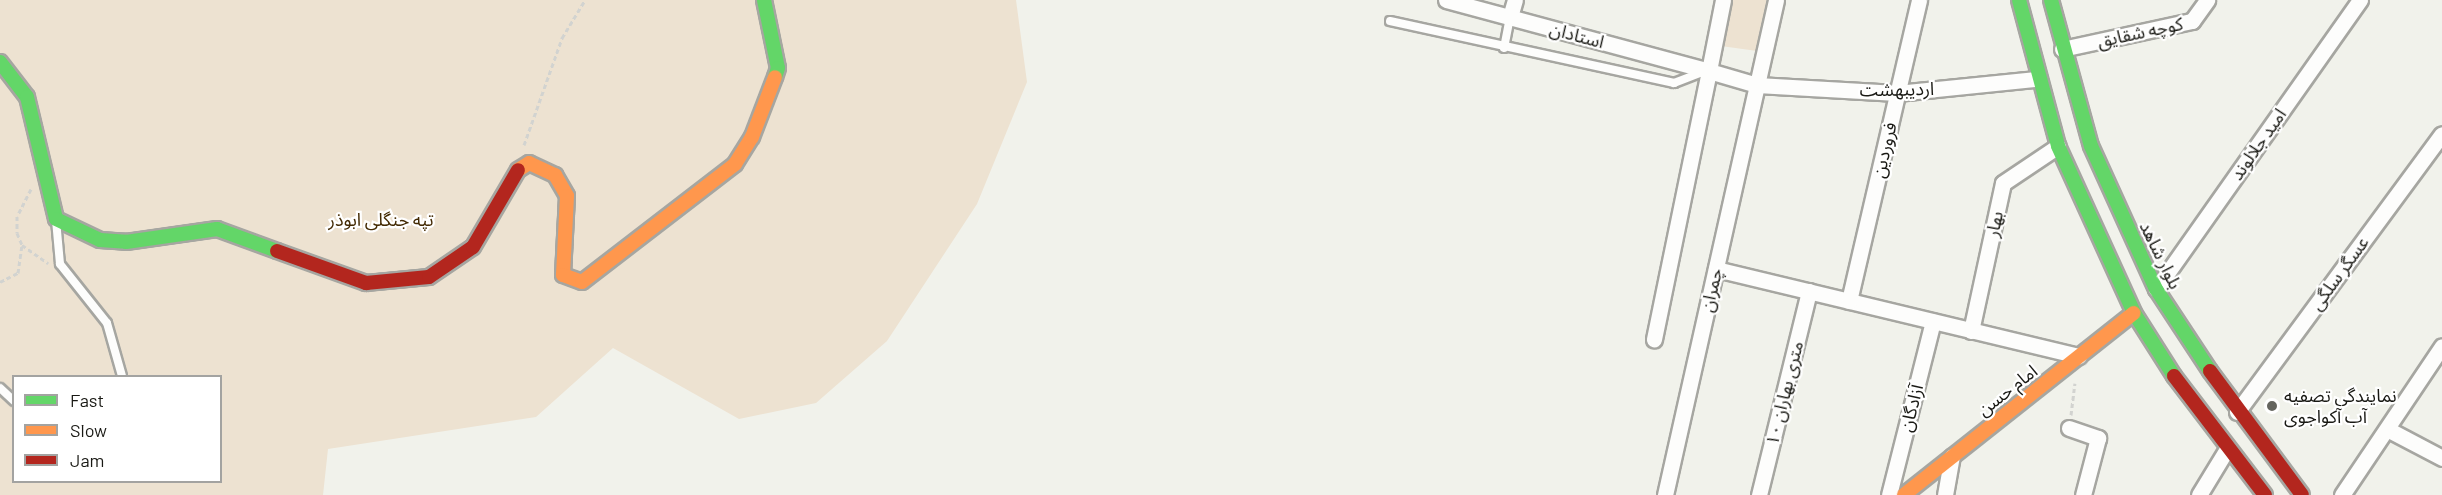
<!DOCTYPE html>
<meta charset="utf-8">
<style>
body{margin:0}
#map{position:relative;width:2442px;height:495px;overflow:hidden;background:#f1f2eb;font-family:Barlow,"Noto Sans Arabic",sans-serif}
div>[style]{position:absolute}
.green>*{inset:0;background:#ede2d1}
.path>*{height:3px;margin-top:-1.5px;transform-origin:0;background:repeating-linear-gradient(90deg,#d2d3d0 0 4.5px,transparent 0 7.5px)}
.roads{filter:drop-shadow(2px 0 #a6a6a1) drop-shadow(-2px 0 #a6a6a1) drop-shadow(0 2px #a6a6a1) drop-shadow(0 -2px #a6a6a1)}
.lane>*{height:8px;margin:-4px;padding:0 4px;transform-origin:4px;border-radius:4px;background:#fdfdfc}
.street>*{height:15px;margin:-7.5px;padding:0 7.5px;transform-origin:7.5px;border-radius:7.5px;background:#fdfdfc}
.fast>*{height:14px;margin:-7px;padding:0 7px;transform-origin:7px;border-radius:7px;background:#63d668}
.slow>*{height:14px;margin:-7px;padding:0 7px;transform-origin:7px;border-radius:7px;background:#ff974d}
.jam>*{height:14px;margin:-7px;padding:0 7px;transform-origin:7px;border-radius:7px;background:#b3261e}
.dots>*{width:16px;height:16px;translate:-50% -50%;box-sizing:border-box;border:3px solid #fff;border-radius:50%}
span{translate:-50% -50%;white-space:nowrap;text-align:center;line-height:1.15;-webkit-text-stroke:4.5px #fff;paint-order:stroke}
.street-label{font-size:18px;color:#191914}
.park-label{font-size:18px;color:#422902}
.poi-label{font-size:18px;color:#191914}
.left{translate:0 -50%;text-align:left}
.legend{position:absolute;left:12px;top:375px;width:210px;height:108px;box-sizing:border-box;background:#fff;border:2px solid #a3a3a1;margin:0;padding:8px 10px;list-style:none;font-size:18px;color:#191914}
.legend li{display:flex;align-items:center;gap:12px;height:30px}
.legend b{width:30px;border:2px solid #a3a3a1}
</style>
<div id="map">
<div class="green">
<i style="clip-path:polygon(evenodd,0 0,1016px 0,1027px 82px,977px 204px,887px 341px,816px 403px,739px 419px,613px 348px,536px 417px,328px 449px,323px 495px,0 495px,0 0,14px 376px,220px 376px,220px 482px,14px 482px,14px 376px)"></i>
<i style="clip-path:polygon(1731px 0,1767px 0,1757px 51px,1721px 46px)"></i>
</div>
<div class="path">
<i style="left:524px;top:145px;width:114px;rotate:-70.4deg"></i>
<i style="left:562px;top:38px;width:44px;rotate:-58.8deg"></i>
<i style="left:31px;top:189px;width:30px;rotate:117deg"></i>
<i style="left:17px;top:216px;width:17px;rotate:90deg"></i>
<i style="left:17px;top:233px;width:13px;rotate:67deg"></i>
<i style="left:22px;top:245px;width:32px;rotate:35deg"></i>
<i style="left:0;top:282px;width:20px;rotate:-27deg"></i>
<i style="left:18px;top:273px;width:28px;rotate:-82deg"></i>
<i style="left:2071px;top:415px;width:32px;rotate:-83deg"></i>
</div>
<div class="roads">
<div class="lane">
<i style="left:1390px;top:21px;width:291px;rotate:12.3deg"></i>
<i style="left:1674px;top:83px;width:31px;rotate:-21deg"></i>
<i style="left:1504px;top:48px;width:32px;rotate:-79deg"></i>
<i style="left:56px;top:220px;width:44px;rotate:84.8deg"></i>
<i style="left:60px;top:264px;width:75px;rotate:51.5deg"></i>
<i style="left:107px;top:323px;width:55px;rotate:74.2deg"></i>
<i style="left:0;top:388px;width:19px;rotate:43deg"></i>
</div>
<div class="street">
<i style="left:1446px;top:0;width:272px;rotate:15.1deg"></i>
<i style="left:1709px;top:71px;width:274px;rotate:101.6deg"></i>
<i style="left:1723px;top:0;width:72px;rotate:101.2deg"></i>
<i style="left:1709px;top:71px;width:50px;rotate:16.3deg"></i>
<i style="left:1757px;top:85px;width:140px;rotate:3.3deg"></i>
<i style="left:1897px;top:93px;width:140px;rotate:-5.8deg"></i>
<i style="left:1510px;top:17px;width:18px;rotate:-74deg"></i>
<i style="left:2062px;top:49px;width:133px;rotate:-12.2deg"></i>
<i style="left:2192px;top:21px;width:26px;rotate:-54deg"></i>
<i style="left:1716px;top:269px;width:373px;rotate:13.5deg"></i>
<i style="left:2156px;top:289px;width:354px;rotate:-54.8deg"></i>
<i style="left:1849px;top:301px;width:309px;rotate:-76.9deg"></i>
<i style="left:1971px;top:331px;width:151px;rotate:-77.8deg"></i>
<i style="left:2003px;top:183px;width:66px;rotate:-33.9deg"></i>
<i style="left:2237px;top:412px;width:345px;rotate:-53.6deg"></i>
<i style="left:2069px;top:428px;width:31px;rotate:19deg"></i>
<i style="left:2098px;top:438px;width:59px;rotate:104.7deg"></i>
<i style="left:2389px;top:430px;width:60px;rotate:27.8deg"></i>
<i style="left:1665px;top:495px;width:507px;rotate:-77.36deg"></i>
<i style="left:1759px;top:495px;width:210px;rotate:-76.2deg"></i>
<i style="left:1889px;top:495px;width:179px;rotate:-75.8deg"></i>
<i style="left:1945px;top:495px;width:39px;rotate:-80deg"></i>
<i style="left:2199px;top:495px;width:54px;rotate:-58.7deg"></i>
<i style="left:2342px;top:495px;width:179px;rotate:-56.1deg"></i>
</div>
<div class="fast">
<i style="left:764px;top:0;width:69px;rotate:78.4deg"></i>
<i style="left:778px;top:68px;width:9px;rotate:108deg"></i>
<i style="left:2019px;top:0;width:151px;rotate:75deg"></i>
<i style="left:2058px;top:146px;width:183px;rotate:65.5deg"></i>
<i style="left:2134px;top:313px;width:75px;rotate:57.6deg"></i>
<i style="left:2051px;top:0;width:151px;rotate:74.7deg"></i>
<i style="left:2091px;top:146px;width:157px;rotate:65.6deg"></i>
<i style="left:2156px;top:289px;width:98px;rotate:56.6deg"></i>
<i style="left:0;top:62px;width:44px;rotate:52.4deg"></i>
<i style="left:27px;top:97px;width:125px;rotate:76.6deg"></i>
<i style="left:56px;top:219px;width:49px;rotate:25.5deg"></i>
<i style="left:100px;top:240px;width:26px;rotate:4deg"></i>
<i style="left:126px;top:242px;width:92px;rotate:-8.1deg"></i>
<i style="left:217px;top:229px;width:64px;rotate:20.1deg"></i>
</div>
<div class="slow">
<i style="left:518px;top:170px;width:13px;rotate:-32deg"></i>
<i style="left:529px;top:163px;width:29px;rotate:25deg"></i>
<i style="left:555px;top:175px;width:24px;rotate:60deg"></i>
<i style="left:567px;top:196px;width:79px;rotate:92.9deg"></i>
<i style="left:563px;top:275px;width:20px;rotate:20deg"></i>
<i style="left:582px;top:282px;width:193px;rotate:-37.6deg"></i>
<i style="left:735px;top:164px;width:32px;rotate:-58deg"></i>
<i style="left:752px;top:137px;width:64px;rotate:-69deg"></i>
<i style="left:1904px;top:495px;width:293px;rotate:-38.4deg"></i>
</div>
<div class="jam">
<i style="left:277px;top:251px;width:95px;rotate:19.8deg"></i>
<i style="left:366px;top:283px;width:63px;rotate:-5.4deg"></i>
<i style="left:429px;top:277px;width:53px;rotate:-34.3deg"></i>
<i style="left:473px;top:247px;width:89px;rotate:-59.7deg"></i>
<i style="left:2210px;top:371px;width:154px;rotate:53.4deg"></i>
<i style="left:2174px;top:376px;width:150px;rotate:52.6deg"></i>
</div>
</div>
<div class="dots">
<i style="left:2272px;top:406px;background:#65655f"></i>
</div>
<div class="street-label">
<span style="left:2140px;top:32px;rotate:-12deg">کوچه شقایق</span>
<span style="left:1577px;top:35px;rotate:15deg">استادان</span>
<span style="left:1897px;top:89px;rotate:-1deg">اردیبهشت</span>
<span style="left:2258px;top:144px;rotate:-55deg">امید جلالوند</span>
<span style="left:1884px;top:150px;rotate:-77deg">فروردین</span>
<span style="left:1994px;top:224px;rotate:-78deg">بهار</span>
<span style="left:2161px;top:255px;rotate:64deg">بلوار شاهد</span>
<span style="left:2339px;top:273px;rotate:-54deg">عسگر سلگی</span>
<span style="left:1711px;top:290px;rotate:-77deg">چمران</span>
<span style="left:2007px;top:390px;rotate:-38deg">امام حسن</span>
<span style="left:1784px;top:393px;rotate:-76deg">۱۰ متری بهاران</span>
<span style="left:1911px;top:408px;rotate:-76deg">آزادگان</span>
</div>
<div class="park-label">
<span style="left:381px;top:219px">تپه جنگلی ابوذر</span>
</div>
<div class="poi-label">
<span class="left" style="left:2284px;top:406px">نمایندگی تصفیه<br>آب آکواجوی</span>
</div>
<ul class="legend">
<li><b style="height:8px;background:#63d668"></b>Fast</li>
<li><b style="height:8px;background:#ff974d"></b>Slow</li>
<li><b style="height:8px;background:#b3261e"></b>Jam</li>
</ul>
</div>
